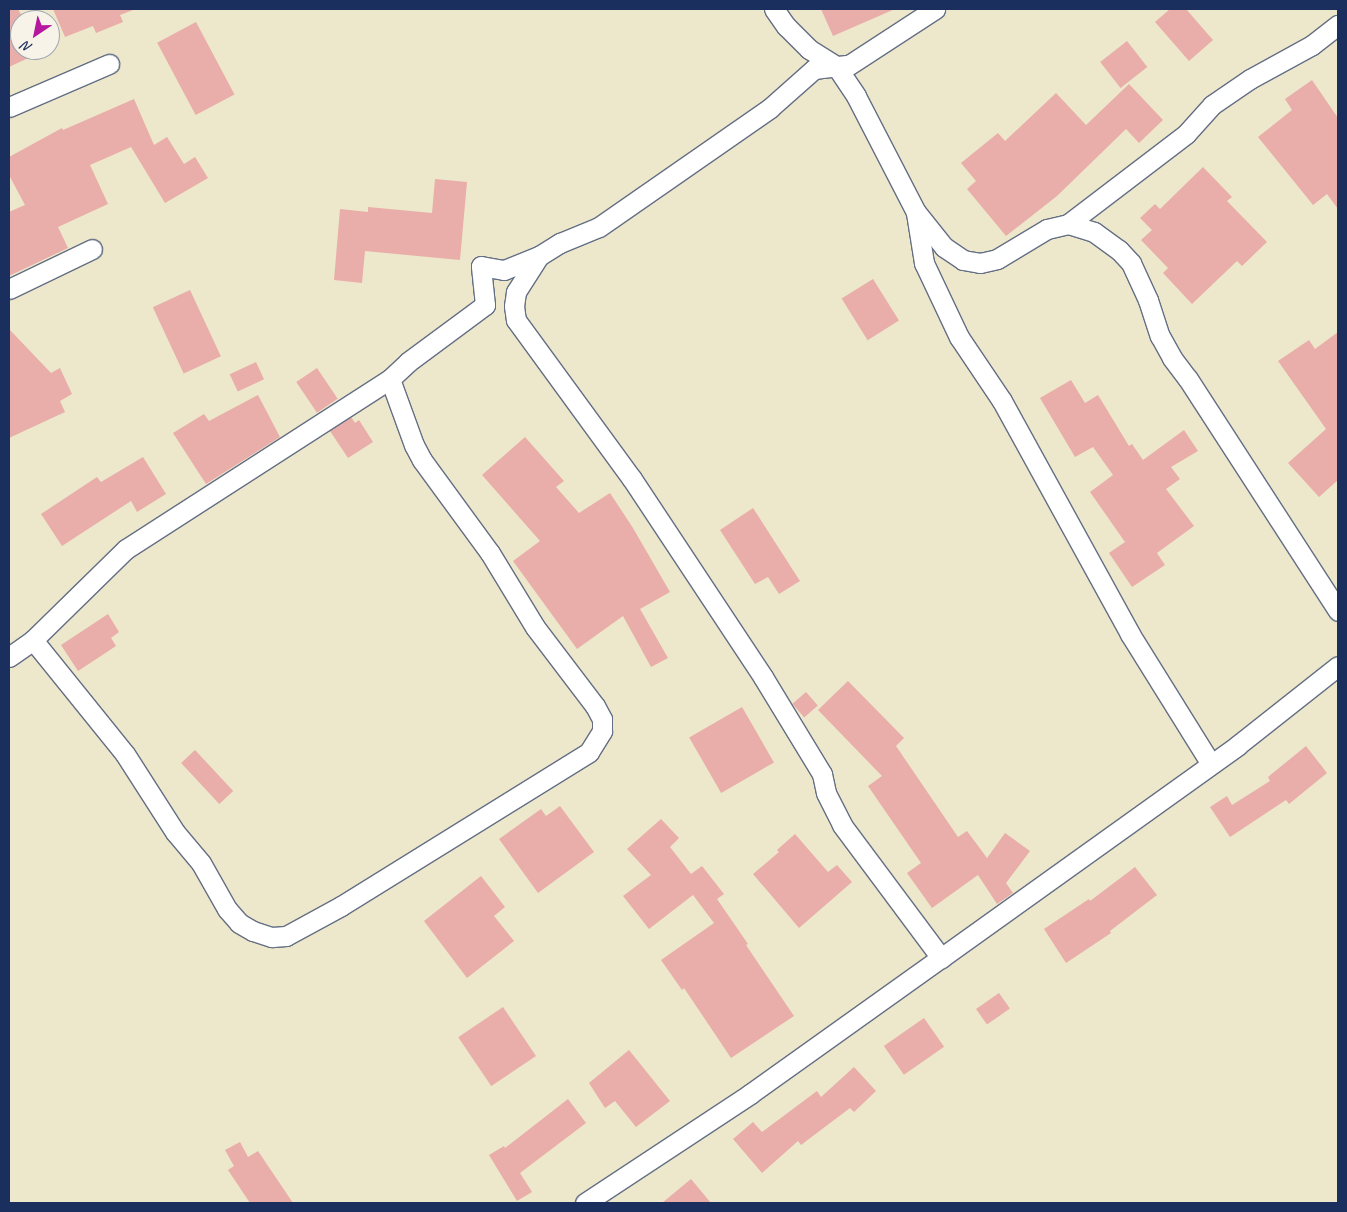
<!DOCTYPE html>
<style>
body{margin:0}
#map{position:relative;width:1347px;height:1212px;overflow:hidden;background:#ede7cb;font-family:Caveat,sans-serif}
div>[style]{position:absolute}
.building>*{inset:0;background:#e9aeaa;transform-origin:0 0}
.roads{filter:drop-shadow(1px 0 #646f84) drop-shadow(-1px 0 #646f84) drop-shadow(0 1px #646f84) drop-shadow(0 -1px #646f84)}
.street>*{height:19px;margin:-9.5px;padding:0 9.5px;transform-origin:9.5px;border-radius:9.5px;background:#fff}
span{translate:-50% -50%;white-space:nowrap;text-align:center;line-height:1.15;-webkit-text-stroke:4px #f7f3e8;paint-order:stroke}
.frame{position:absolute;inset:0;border:10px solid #1b2f5e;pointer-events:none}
.north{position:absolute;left:10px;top:10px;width:50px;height:50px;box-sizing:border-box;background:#f7f3e8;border:1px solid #9fa5b1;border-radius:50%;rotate:214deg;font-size:14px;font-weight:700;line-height:20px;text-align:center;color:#1b2f5e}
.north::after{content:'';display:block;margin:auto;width:18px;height:22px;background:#b5179e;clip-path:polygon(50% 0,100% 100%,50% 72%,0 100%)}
</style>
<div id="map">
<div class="building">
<i style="clip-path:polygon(9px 9px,18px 9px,24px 20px,20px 20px,20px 50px,38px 50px,39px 53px,9px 67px)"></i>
<i style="clip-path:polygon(53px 9px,133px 9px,133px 10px,120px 15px,123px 22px,96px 33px,93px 26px,65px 37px)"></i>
<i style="clip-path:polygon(821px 9px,895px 9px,833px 36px)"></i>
<i style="clip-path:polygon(1170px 9px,1186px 9px,1213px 40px,1189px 61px,1155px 22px)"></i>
<i style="left:196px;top:22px;width:82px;height:44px;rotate:62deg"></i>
<i style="left:1127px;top:41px;width:33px;height:34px;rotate:52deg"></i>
<i style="clip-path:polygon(1312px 80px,1338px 118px,1338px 209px,1327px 194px,1313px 205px,1258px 137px,1292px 110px,1285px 99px)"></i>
<i style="clip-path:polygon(1129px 84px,1163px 120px,1139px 143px,1126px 129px,1057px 196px,1006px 236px,967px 189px,976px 181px,961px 163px,998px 133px,1005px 141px,1056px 93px,1086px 125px)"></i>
<i style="clip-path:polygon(134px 99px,154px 145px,167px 137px,184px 164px,195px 157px,208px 178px,165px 203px,131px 147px,90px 165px,108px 204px,58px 227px,68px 248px,9px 276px,9px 212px,25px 205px,9px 175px,9px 157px,62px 128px,63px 130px)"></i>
<i style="clip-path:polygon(1203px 167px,1232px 197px,1227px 201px,1267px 242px,1242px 266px,1237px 261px,1192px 304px,1163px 273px,1168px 268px,1141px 240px,1152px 230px,1140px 218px,1155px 204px,1160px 209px)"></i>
<i style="clip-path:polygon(435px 179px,467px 182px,460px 260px,365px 251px,362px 283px,334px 280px,340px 209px,368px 212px,368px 207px,432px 213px)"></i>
<i style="left:873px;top:279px;width:49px;height:37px;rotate:58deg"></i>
<i style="left:190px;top:290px;width:73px;height:41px;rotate:65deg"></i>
<i style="clip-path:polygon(9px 329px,51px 373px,60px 368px,72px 394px,60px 401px,65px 412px,9px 438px)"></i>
<i style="clip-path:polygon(1338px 332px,1338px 480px,1319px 497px,1288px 463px,1326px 429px,1278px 361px,1309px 340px,1315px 349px)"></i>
<i style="left:256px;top:362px;width:19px;height:29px;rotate:65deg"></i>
<i style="left:317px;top:368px;width:37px;height:25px;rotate:56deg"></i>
<i style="clip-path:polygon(1071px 380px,1085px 403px,1098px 395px,1129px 446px,1132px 444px,1143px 460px,1184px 430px,1198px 451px,1171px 467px,1180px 479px,1166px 489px,1194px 526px,1157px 553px,1165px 565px,1132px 587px,1109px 553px,1125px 542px,1090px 492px,1113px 475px,1093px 447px,1075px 457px,1040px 398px)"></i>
<i style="clip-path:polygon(258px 395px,280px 437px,206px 484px,173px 433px,204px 414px,209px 421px)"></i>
<i style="clip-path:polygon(351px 417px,355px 423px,359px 420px,373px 442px,348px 458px,330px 431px)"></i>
<i style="clip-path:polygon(525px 437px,564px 481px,556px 487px,579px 513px,610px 493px,633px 528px,670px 592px,640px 609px,668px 658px,651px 667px,623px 616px,577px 649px,513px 561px,540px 541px,482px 475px)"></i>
<i style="clip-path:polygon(143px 457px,166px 494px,137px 512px,131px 501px,62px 546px,41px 514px,97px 477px,101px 482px)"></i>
<i style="clip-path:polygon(753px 508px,800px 581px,779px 594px,768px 577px,755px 584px,720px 530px)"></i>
<i style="clip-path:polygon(108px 614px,119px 632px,111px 638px,116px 646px,78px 671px,61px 645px)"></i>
<i style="clip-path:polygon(848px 681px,904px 738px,896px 746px,958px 837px,967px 831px,987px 858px,1005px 833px,1030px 851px,1006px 883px,1013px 893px,997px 904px,978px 875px,932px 908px,907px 873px,921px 863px,868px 786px,882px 776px,818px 710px)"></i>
<i style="left:806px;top:692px;width:18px;height:18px;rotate:49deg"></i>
<i style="left:742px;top:707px;width:64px;height:61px;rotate:60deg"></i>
<i style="clip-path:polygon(1306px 746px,1327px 773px,1289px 804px,1286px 800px,1230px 837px,1210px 807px,1227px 796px,1232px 805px,1270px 781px,1268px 777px)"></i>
<i style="left:195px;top:750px;width:56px;height:19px;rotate:47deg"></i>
<i style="clip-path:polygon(560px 806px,594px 852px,538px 893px,499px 839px,541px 809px,546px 816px)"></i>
<i style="clip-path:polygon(661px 819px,679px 838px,670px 847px,691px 874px,702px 866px,724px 894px,717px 899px,748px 944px,746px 945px,794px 1016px,731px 1058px,684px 988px,682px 990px,661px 960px,714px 923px,693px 895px,649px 929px,623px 896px,651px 875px,627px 849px)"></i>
<i style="clip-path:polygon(795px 834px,828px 872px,837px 865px,852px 882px,799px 928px,753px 874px,779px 852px,777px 850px)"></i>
<i style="clip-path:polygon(1135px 867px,1157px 895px,1110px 931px,1111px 933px,1066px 963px,1044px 929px,1089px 899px,1090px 901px)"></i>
<i style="clip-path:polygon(481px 876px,505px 907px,494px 916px,514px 941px,467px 978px,424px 921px)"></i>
<i style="left:999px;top:993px;width:19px;height:28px;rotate:55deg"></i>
<i style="left:503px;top:1007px;width:59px;height:54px;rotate:56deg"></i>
<i style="left:924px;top:1018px;width:35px;height:49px;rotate:55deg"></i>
<i style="clip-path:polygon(629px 1050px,670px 1101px,636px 1127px,615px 1101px,605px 1108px,589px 1083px)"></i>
<i style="clip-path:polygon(854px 1067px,876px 1091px,854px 1112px,850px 1108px,801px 1145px,798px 1141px,762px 1173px,733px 1139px,753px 1122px,762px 1132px,817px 1091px,821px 1097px)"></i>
<i style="clip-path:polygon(568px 1099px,586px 1123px,520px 1173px,532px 1192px,517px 1201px,489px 1155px,504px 1146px,505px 1148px)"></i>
<i style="clip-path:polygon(240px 1142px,248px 1157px,258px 1151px,293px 1203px,250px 1203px,228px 1170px,234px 1166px,225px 1150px)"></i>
<i style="clip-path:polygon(691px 1179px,711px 1203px,662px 1203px)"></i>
</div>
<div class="roads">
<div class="street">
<i style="left:774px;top:9px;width:21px;rotate:55deg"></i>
<i style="left:786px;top:26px;width:33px;rotate:45deg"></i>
<i style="left:809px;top:49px;width:32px;rotate:32deg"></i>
<i style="left:836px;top:66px;width:36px;rotate:56deg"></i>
<i style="left:856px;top:96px;width:131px;rotate:62.7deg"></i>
<i style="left:916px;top:212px;width:45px;rotate:51.3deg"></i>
<i style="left:944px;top:247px;width:23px;rotate:34deg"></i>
<i style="left:963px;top:260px;width:17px;rotate:10deg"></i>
<i style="left:980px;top:263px;width:17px;rotate:-13deg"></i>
<i style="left:997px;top:259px;width:58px;rotate:-31deg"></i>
<i style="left:1047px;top:229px;width:22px;rotate:-13deg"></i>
<i style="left:1068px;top:224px;width:27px;rotate:17deg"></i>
<i style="left:1094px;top:232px;width:31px;rotate:36deg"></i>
<i style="left:1119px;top:250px;width:18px;rotate:47deg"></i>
<i style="left:1131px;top:263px;width:41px;rotate:65.3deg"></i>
<i style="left:1148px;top:300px;width:38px;rotate:72deg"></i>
<i style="left:1160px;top:336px;width:25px;rotate:61deg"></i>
<i style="left:1172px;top:358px;width:26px;rotate:53deg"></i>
<i style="left:1188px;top:379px;width:276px;rotate:57.1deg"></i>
<i style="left:9px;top:107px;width:109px;rotate:-23.3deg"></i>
<i style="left:916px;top:213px;width:51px;rotate:80.9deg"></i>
<i style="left:924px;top:263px;width:82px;rotate:64.7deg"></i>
<i style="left:959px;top:337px;width:77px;rotate:56.1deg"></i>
<i style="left:1002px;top:401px;width:266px;rotate:61.2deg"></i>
<i style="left:1130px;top:634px;width:153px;rotate:58.1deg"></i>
<i style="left:1068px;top:224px;width:148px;rotate:-37.3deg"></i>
<i style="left:1186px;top:134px;width:39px;rotate:-48deg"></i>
<i style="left:1212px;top:105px;width:46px;rotate:-34.4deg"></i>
<i style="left:1250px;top:79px;width:71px;rotate:-28.7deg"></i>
<i style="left:1312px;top:45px;width:33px;rotate:-38deg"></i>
<i style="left:539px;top:256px;width:43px;rotate:122.6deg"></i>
<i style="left:516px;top:292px;width:14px;rotate:98deg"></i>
<i style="left:514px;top:306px;width:14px;rotate:82deg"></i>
<i style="left:516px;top:320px;width:197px;rotate:53.9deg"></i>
<i style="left:632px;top:479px;width:237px;rotate:56.5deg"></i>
<i style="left:763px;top:677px;width:114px;rotate:58.7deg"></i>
<i style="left:822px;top:774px;width:19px;rotate:78deg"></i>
<i style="left:826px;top:793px;width:36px;rotate:63deg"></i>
<i style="left:842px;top:825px;width:166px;rotate:53.3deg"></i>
<i style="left:9px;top:289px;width:92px;rotate:-25.7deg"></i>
<i style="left:33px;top:640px;width:146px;rotate:51.1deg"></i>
<i style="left:125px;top:754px;width:93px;rotate:57.3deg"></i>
<i style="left:175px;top:832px;width:40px;rotate:50deg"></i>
<i style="left:201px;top:863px;width:53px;rotate:60.5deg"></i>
<i style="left:227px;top:909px;width:18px;rotate:49deg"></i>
<i style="left:239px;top:923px;width:16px;rotate:30deg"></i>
<i style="left:253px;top:931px;width:20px;rotate:18deg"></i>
<i style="left:272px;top:937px;width:14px;rotate:-4deg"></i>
<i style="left:286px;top:936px;width:63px;rotate:-28.6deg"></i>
<i style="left:341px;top:906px;width:292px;rotate:-31.8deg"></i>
<i style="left:589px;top:752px;width:25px;rotate:-58deg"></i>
<i style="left:602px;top:731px;width:12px;rotate:-90deg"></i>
<i style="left:602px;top:719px;width:15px;rotate:-118deg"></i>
<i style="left:595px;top:706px;width:99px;rotate:-127.2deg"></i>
<i style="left:535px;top:627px;width:87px;rotate:-121.3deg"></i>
<i style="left:490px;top:553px;width:115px;rotate:-126.2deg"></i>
<i style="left:422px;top:460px;width:17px;rotate:-118deg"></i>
<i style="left:414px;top:445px;width:70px;rotate:-110deg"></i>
<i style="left:9px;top:657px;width:29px;rotate:-35deg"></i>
<i style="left:33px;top:640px;width:130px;rotate:-44.4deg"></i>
<i style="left:126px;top:549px;width:314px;rotate:-32.8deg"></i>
<i style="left:390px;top:379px;width:25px;rotate:-43deg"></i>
<i style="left:408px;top:362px;width:96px;rotate:-36.5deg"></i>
<i style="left:485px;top:305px;width:39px;rotate:-96deg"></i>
<i style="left:481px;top:266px;width:23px;rotate:10deg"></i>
<i style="left:504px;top:270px;width:38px;rotate:-22deg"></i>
<i style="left:539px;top:256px;width:25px;rotate:-32deg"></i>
<i style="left:560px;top:243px;width:42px;rotate:-22.3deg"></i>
<i style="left:599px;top:227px;width:208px;rotate:-34.8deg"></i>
<i style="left:770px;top:108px;width:59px;rotate:-41.6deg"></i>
<i style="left:814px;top:69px;width:35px;rotate:-7deg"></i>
<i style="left:849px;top:65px;width:103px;rotate:-33.1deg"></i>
<i style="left:585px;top:1203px;width:198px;rotate:-33.4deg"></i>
<i style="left:750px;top:1094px;width:234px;rotate:-35.5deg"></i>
<i style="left:941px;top:958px;width:365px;rotate:-35.6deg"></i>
<i style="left:1238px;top:745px;width:127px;rotate:-38.3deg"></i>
</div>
</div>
<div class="frame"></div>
<div class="north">N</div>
</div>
